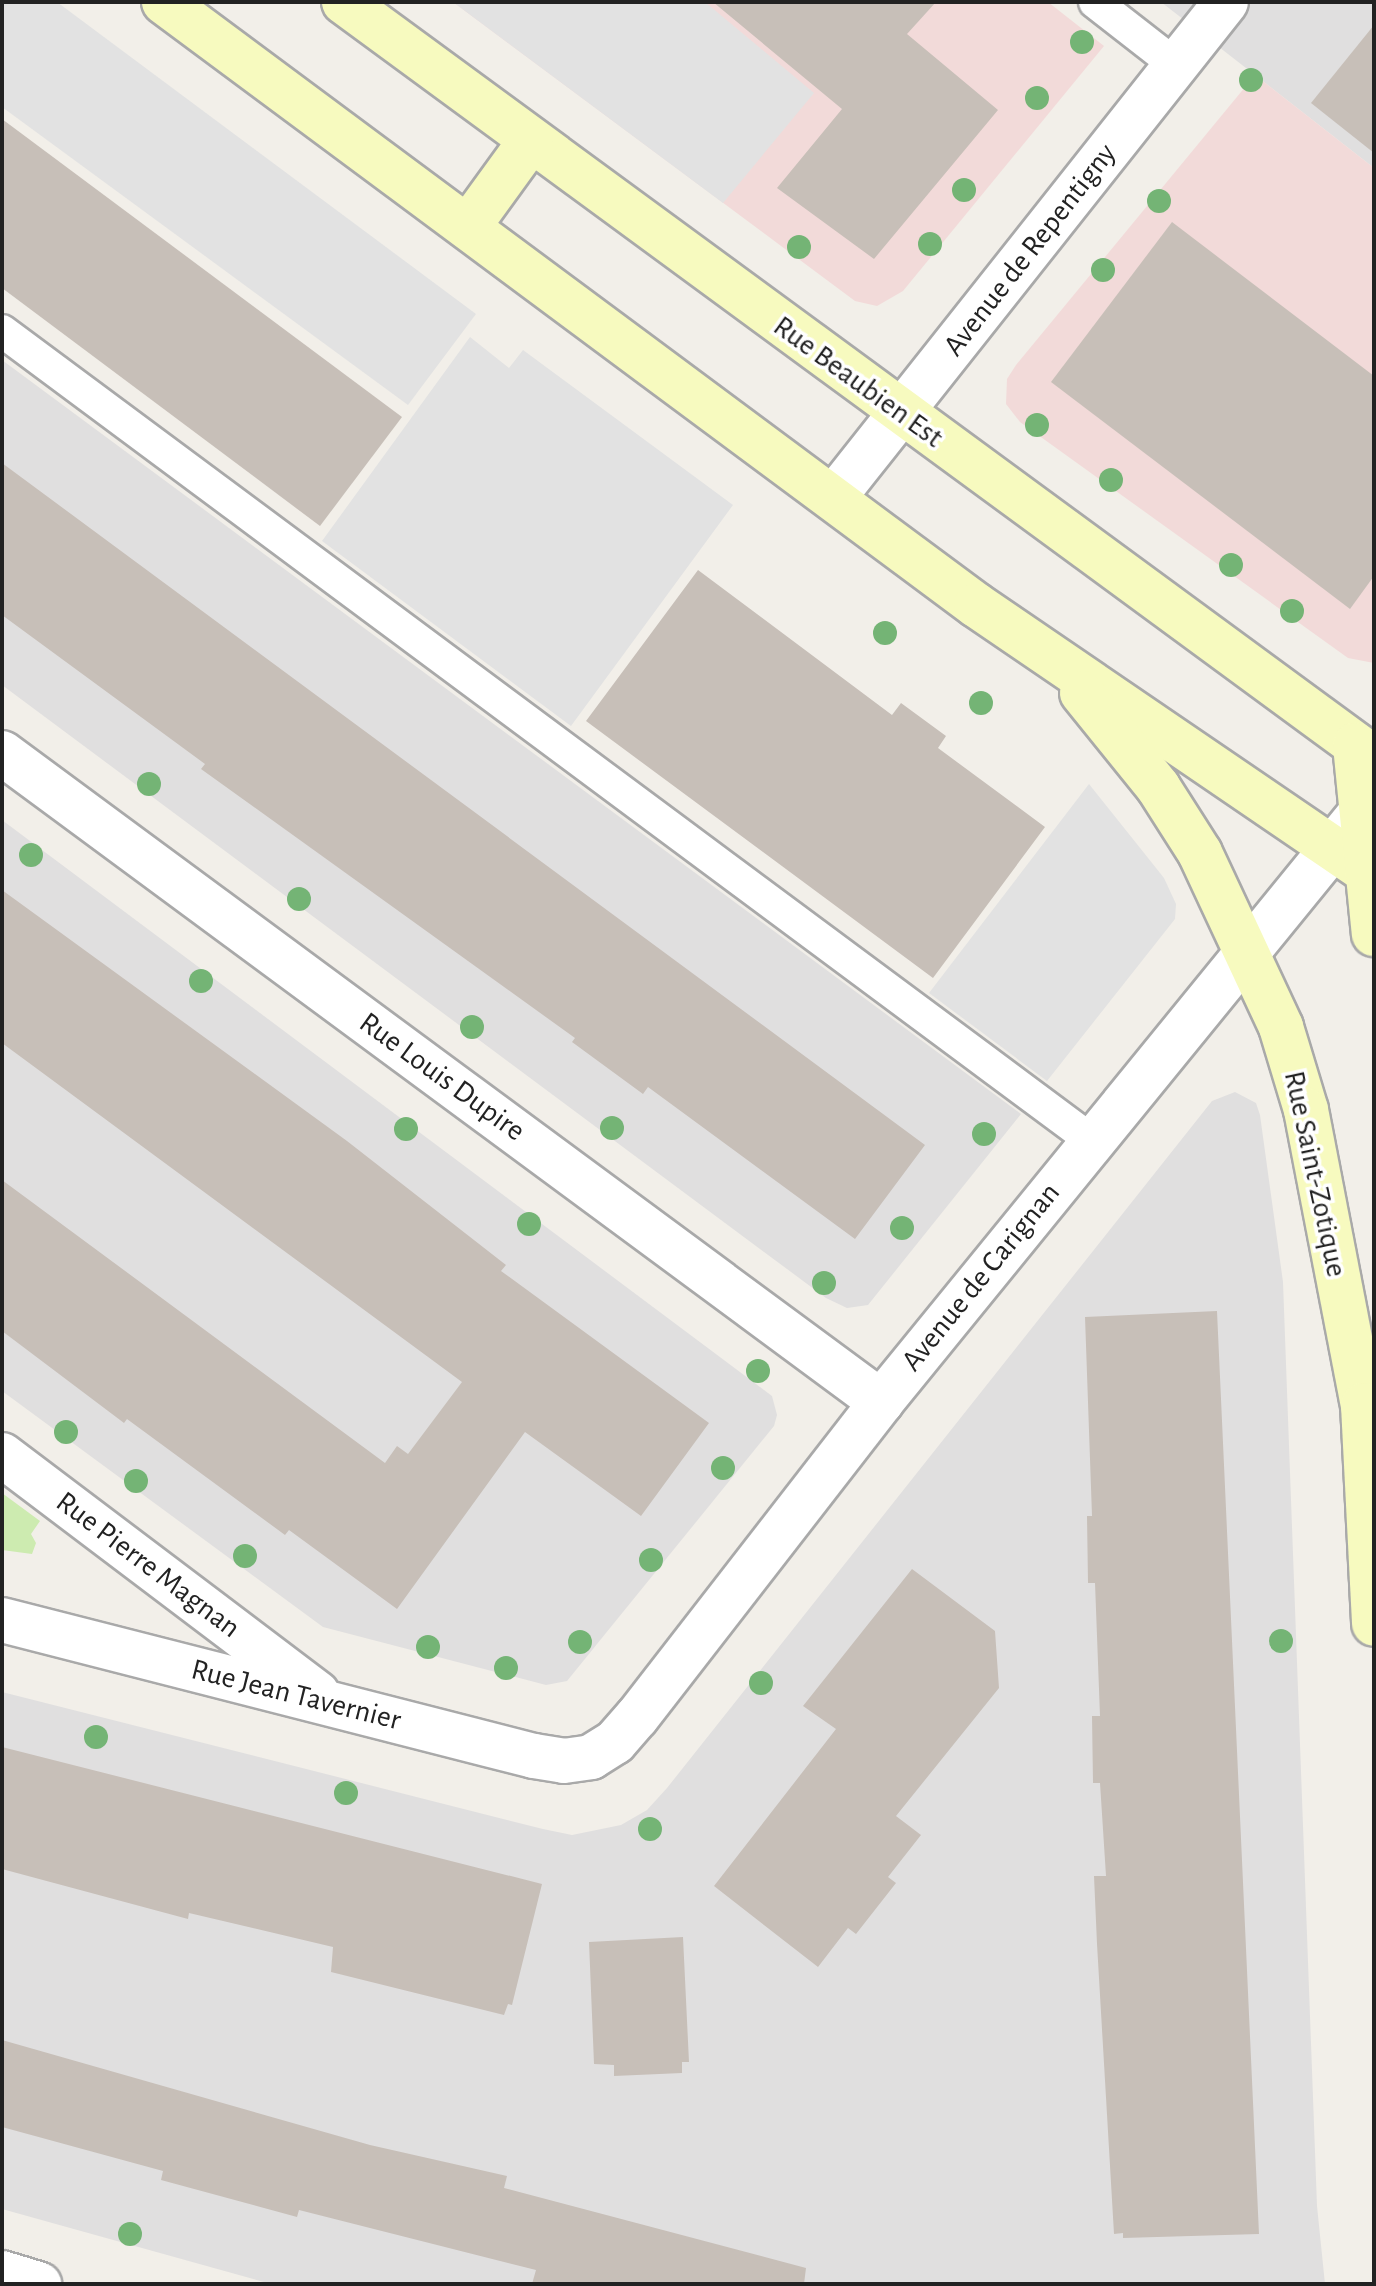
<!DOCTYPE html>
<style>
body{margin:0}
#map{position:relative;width:1376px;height:2286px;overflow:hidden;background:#f2efe9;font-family:"Alegreya Sans",sans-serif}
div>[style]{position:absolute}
.residential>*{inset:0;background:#e0dfdf}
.commercial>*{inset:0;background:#f2dad9}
.grass>*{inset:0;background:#cdebb0}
.parking>*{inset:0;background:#e2e2e2}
.building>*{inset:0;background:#c7bfb8}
.roads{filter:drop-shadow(2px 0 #a9a9a9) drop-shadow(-2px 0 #a9a9a9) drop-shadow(0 2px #a9a9a9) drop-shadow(0 -2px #a9a9a9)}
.lane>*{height:32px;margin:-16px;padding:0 16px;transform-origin:16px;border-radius:16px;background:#fff}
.street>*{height:44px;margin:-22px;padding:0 22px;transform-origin:22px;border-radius:22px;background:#fff}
.secondary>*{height:44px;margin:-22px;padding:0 22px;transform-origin:22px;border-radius:22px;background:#f7fabf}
.trees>*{width:24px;height:24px;margin:-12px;border-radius:50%;background:#74b475}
span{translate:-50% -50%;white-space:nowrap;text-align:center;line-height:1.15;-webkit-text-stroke:7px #fff;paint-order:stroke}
.street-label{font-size:30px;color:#222}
.frame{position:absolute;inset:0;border:4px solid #222;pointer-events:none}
</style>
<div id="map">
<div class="residential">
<i style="clip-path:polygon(1161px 2px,1374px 2px,1374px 168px,1255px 75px)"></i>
<i style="clip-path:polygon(2px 360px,1021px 1114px,868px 1305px,847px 1308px,826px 1298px,2px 685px)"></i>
<i style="clip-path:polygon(2px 820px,772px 1396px,777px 1415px,774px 1426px,567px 1681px,546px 1685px,323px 1627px,2px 1391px)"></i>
<i style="clip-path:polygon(1235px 1092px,1256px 1103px,1260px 1115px,1283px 1282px,1317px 2206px,1325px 2284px,271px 2284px,2px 2209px,2px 1692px,543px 1829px,572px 1835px,621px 1825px,647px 1810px,667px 1788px,1212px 1101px)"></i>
</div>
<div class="commercial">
<i style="clip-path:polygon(453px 2px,1048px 2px,1104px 46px,903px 291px,877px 306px,855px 301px)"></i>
<i style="clip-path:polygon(1255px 75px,1374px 168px,1374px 663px,1348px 658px,1020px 422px,1006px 404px,1007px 379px,1016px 365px)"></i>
</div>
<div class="grass">
<i style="clip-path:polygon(2px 1493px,40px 1521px,31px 1534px,36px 1543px,32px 1554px,2px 1550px)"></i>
</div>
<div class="parking">
<i style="clip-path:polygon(2px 2px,57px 2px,476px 314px,408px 405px,2px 107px)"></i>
<i style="clip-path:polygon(453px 2px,705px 2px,814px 93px,723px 203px)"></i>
<i style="clip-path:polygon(470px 337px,509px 368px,523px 350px,733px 505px,571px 726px,322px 541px)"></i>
<i style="clip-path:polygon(1089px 784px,1164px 878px,1176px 904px,1175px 919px,1047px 1081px,929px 993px)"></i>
</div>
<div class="building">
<i style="clip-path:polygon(713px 2px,936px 2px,907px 34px,998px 110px,874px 259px,777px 188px,842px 109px)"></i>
<i style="clip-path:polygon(1374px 25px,1374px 153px,1311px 103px)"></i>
<i style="clip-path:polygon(2px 119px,402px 417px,320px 526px,2px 288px)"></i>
<i style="clip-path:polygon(1172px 222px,1374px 376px,1374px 576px,1350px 609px,1051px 382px)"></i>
<i style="clip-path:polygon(2px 463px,925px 1145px,855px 1239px,648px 1087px,643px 1094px,572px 1042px,575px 1038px,201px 769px,205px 764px,2px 615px)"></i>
<i style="clip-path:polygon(698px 570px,892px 715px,901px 703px,946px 736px,938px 748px,1045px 827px,933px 978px,586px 721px)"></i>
<i style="clip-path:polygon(2px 890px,347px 1141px,506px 1265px,501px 1271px,709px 1423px,641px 1516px,525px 1432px,397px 1609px,289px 1530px,285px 1535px,127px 1419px,124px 1423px,2px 1331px,2px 1180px,385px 1463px,397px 1446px,408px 1454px,462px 1382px,2px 1043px)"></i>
<i style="clip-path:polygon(1217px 1311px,1259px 2234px,1123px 2238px,1123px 2233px,1114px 2234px,1097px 1944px,1094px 1876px,1106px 1876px,1100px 1783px,1093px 1783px,1092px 1716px,1100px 1716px,1095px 1583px,1088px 1583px,1087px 1516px,1092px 1516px,1085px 1317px)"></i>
<i style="clip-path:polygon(912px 1569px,995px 1631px,999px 1688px,896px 1816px,921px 1835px,888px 1877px,896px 1883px,856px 1934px,848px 1928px,818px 1967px,714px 1886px,836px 1729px,803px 1706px)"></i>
<i style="clip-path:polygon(2px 1747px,542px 1884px,512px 2005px,508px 2004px,504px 2015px,331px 1972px,333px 1947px,189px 1913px,188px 1919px,2px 1869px)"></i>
<i style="clip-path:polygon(683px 1937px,689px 2062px,682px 2062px,682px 2073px,614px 2076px,614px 2065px,594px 2064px,589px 1942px)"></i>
<i style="clip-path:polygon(2px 2040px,370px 2145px,507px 2176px,504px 2188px,806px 2268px,804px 2284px,532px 2284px,536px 2270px,299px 2210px,297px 2217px,161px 2180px,163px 2171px,2px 2127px)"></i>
</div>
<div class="roads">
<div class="lane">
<i style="left:1095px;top:2px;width:103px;rotate:37.9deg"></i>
<i style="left:2px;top:331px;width:1357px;rotate:36.61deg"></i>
</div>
<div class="street">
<i style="left:834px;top:497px;width:631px;rotate:-51.62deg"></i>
<i style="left:2px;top:753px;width:1093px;rotate:36.44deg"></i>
<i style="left:2px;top:1455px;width:395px;rotate:37.1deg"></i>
<i style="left:2px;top:1620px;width:549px;rotate:14.34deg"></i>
<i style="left:534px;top:1756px;width:30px;rotate:9deg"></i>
<i style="left:564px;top:1761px;width:27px;rotate:-8deg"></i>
<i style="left:591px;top:1757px;width:28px;rotate:-32deg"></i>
<i style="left:615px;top:1742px;width:33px;rotate:-49deg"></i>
<i style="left:637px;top:1717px;width:398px;rotate:-52.2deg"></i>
<i style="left:881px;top:1402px;width:751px;rotate:-50.84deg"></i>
<i style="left:2px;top:2273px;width:39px;rotate:17deg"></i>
</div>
<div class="secondary">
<i style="left:164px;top:2px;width:1011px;rotate:36.6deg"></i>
<i style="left:976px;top:605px;width:482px;rotate:34.3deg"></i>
<i style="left:344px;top:2px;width:1278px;rotate:36.28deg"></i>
<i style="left:468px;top:227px;width:107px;rotate:-54.1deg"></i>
<i style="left:1082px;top:693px;width:121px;rotate:51deg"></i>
<i style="left:1158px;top:787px;width:78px;rotate:57.5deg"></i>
<i style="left:1200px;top:853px;width:192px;rotate:65deg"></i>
<i style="left:1281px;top:1027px;width:87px;rotate:73.2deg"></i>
<i style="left:1306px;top:1110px;width:300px;rotate:79.1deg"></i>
<i style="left:1363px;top:1405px;width:219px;rotate:87.1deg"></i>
<i style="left:1355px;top:745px;width:190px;rotate:84.3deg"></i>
</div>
</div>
<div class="trees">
<i style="left:1082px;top:42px"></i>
<i style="left:1251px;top:80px"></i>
<i style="left:1037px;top:98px"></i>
<i style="left:964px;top:190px"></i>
<i style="left:1159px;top:201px"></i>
<i style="left:930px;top:244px"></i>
<i style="left:799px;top:247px"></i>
<i style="left:1103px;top:270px"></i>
<i style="left:1037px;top:425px"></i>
<i style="left:1111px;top:480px"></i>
<i style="left:1231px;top:565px"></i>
<i style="left:1292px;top:611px"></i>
<i style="left:885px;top:633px"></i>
<i style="left:981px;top:703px"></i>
<i style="left:149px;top:784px"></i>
<i style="left:31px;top:855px"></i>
<i style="left:299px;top:899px"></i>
<i style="left:201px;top:981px"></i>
<i style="left:472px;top:1027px"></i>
<i style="left:612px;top:1128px"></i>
<i style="left:406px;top:1129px"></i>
<i style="left:984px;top:1134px"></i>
<i style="left:529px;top:1224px"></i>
<i style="left:902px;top:1228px"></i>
<i style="left:824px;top:1283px"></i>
<i style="left:758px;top:1371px"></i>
<i style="left:66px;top:1432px"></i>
<i style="left:723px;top:1468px"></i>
<i style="left:136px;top:1481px"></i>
<i style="left:245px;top:1556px"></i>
<i style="left:651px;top:1560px"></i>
<i style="left:1281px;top:1641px"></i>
<i style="left:580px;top:1642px"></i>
<i style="left:428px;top:1647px"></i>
<i style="left:506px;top:1668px"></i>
<i style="left:761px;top:1683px"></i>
<i style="left:96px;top:1737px"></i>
<i style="left:346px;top:1793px"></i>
<i style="left:650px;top:1829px"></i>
<i style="left:130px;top:2234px"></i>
</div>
<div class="street-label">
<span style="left:1030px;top:250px;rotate:-52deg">Avenue de Repentigny</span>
<span style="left:858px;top:382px;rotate:36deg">Rue Beaubien Est</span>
<span style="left:442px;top:1077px;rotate:36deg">Rue Louis Dupire</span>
<span style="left:1315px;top:1174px;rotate:78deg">Rue Saint-Zotique</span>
<span style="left:981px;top:1277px;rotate:-51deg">Avenue de Carignan</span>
<span style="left:148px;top:1565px;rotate:37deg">Rue Pierre Magnan</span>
<span style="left:296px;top:1695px;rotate:14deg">Rue Jean Tavernier</span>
</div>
<div class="frame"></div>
</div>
